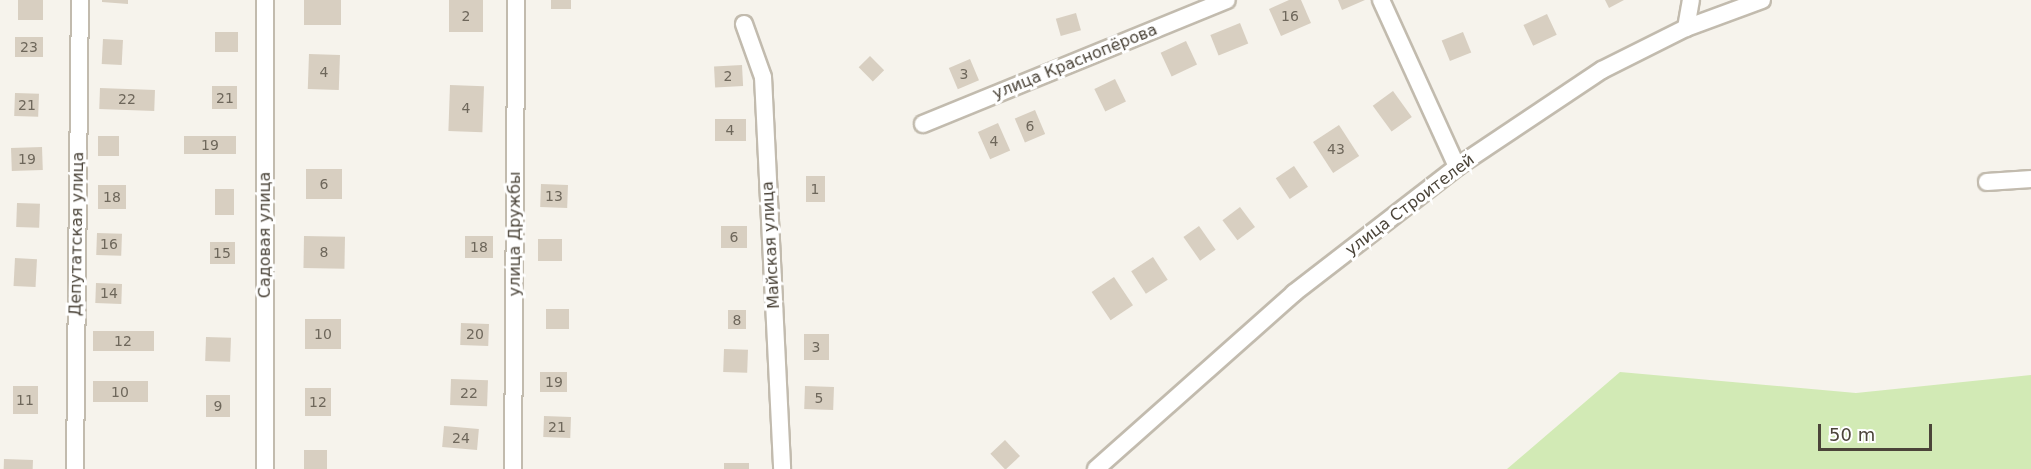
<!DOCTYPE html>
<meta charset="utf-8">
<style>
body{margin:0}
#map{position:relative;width:2031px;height:469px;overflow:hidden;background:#f6f3ec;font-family:"DejaVu Sans",sans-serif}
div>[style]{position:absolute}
.green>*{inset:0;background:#d2eab5}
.building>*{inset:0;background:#d8cfc1;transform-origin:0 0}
.roads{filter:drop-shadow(2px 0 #c2bbae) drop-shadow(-2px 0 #c2bbae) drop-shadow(0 2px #c2bbae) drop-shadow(0 -2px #c2bbae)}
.minor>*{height:16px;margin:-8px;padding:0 8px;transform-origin:8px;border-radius:8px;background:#fff}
span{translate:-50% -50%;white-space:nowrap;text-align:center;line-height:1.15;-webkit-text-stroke:6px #fff;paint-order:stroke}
.number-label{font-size:14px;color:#6e675b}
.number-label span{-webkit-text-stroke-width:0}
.street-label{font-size:16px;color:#4b4439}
.scale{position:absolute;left:1818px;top:424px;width:114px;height:27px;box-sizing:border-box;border:3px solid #4b4439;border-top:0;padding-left:8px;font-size:18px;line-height:21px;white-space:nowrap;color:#4b4439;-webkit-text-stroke:4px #fff;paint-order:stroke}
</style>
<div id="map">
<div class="green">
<i style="clip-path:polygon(1620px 372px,1856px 393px,2031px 375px,2031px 469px,1507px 469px)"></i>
</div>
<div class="building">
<i style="left:18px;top:0;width:25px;height:20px"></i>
<i style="clip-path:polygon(102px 0,128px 0,128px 4px,102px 2px)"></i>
<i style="left:304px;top:0;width:37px;height:25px"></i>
<i style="left:449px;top:0;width:34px;height:32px"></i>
<i style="left:551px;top:0;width:20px;height:9px"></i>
<i style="clip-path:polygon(1289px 0,1301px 0,1311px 23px,1281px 36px,1269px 9px)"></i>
<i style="clip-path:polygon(1338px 0,1365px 0,1342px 10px)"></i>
<i style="clip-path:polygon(1605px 0,1624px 0,1609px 8px)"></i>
<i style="left:1076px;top:13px;width:18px;height:21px;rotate:74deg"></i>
<i style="left:1547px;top:14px;width:23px;height:26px;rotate:65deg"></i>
<i style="left:1240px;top:23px;width:22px;height:32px;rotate:68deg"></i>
<i style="left:215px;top:32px;width:23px;height:20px"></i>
<i style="left:1463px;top:32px;width:22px;height:23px;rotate:68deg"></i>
<i style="left:15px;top:37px;width:28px;height:20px"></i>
<i style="left:103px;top:39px;width:20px;height:25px;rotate:3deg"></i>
<i style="left:1186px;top:41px;width:26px;height:28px;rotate:65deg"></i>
<i style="left:309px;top:54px;width:31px;height:35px;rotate:2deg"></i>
<i style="left:870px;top:56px;width:20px;height:16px;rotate:45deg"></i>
<i style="left:970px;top:59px;width:23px;height:23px;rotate:67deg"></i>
<i style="left:742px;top:65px;width:21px;height:28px;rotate:87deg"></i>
<i style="left:1115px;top:79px;width:25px;height:23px;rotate:64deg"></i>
<i style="left:450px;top:85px;width:34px;height:46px;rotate:2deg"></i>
<i style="left:212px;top:86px;width:25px;height:23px"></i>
<i style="left:100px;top:88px;width:55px;height:21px;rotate:2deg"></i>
<i style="left:1393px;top:91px;width:32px;height:25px;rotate:54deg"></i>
<i style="left:15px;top:93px;width:24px;height:23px;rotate:2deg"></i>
<i style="left:1035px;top:110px;width:26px;height:22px;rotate:67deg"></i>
<i style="left:715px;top:119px;width:31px;height:22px"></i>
<i style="left:998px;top:123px;width:30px;height:22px;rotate:66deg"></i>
<i style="left:1339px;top:125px;width:37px;height:31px;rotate:57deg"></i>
<i style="left:98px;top:136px;width:21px;height:20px"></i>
<i style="left:184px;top:136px;width:52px;height:18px"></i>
<i style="left:42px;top:147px;width:23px;height:31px;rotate:88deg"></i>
<i style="left:1294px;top:166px;width:25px;height:22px;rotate:56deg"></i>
<i style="left:306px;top:169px;width:36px;height:30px"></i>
<i style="left:806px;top:176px;width:19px;height:26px"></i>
<i style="left:541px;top:184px;width:27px;height:23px;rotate:2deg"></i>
<i style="left:98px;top:185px;width:28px;height:24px"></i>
<i style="left:215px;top:189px;width:19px;height:26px"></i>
<i style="left:17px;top:203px;width:23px;height:24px;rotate:2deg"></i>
<i style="left:1240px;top:207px;width:25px;height:22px;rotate:53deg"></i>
<i style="left:721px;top:226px;width:26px;height:22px"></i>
<i style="left:1199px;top:226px;width:29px;height:19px;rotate:55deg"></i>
<i style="left:97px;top:233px;width:25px;height:22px;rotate:2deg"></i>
<i style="left:304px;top:236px;width:41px;height:32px;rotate:1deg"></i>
<i style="left:465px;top:236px;width:28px;height:22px"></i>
<i style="left:538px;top:239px;width:24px;height:22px"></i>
<i style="left:210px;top:242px;width:25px;height:22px"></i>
<i style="left:1153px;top:257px;width:27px;height:26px;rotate:57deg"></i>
<i style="left:15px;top:258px;width:22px;height:28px;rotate:3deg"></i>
<i style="left:1114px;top:277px;width:34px;height:27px;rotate:56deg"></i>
<i style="left:96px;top:283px;width:26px;height:20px;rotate:2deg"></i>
<i style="left:546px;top:309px;width:23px;height:20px"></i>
<i style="left:728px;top:310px;width:18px;height:19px"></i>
<i style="left:341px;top:319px;width:30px;height:36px;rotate:90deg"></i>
<i style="left:461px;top:323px;width:28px;height:22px;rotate:2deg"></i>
<i style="left:93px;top:331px;width:61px;height:20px"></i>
<i style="left:804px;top:334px;width:25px;height:26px"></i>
<i style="left:206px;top:337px;width:25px;height:24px;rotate:2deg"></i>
<i style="left:724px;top:349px;width:24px;height:23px;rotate:2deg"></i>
<i style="left:540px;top:372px;width:27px;height:20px"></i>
<i style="left:451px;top:379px;width:37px;height:26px;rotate:2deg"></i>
<i style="left:93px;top:381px;width:55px;height:21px"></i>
<i style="left:13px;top:386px;width:25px;height:28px"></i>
<i style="left:805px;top:386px;width:29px;height:23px;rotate:2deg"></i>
<i style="left:305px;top:388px;width:26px;height:28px"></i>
<i style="left:206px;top:395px;width:24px;height:22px"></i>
<i style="left:544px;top:416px;width:27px;height:21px;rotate:2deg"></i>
<i style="left:444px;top:426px;width:35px;height:21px;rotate:5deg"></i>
<i style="left:1005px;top:440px;width:22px;height:20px;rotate:47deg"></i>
<i style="left:304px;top:450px;width:23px;height:19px"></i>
<i style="left:4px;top:459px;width:29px;height:10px;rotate:2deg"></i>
<i style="left:724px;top:463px;width:25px;height:6px"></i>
</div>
<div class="roads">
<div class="minor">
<i style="left:265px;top:0;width:469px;rotate:90deg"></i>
<i style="left:1381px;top:0;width:183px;rotate:65.5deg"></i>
<i style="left:744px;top:24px;width:56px;rotate:70.3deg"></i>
<i style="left:763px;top:77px;width:392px;rotate:87.2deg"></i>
<i style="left:1686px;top:28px;width:28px;rotate:-80deg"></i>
<i style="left:923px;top:124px;width:328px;rotate:-22.2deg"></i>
<i style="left:1987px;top:182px;width:44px;rotate:-3.9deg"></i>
<i style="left:75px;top:469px;width:469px;rotate:-89.4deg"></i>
<i style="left:513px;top:469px;width:469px;rotate:-89.6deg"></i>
<i style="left:1096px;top:469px;width:265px;rotate:-41.6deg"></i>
<i style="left:1294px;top:293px;width:206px;rotate:-37.7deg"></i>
<i style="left:1457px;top:167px;width:174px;rotate:-33.8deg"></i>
<i style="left:1602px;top:70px;width:94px;rotate:-26.6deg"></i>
<i style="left:1686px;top:28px;width:81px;rotate:-20.2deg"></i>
</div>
</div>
<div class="number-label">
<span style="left:466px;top:16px">2</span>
<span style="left:1290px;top:16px">16</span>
<span style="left:29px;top:47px">23</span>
<span style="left:324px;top:72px">4</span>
<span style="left:964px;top:74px">3</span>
<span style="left:728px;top:76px">2</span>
<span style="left:225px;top:98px">21</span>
<span style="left:127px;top:99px">22</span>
<span style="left:27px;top:105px">21</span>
<span style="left:466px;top:108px">4</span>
<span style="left:1030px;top:126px">6</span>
<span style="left:730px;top:130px">4</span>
<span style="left:994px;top:141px">4</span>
<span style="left:210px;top:145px">19</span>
<span style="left:1336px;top:149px">43</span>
<span style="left:27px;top:159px">19</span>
<span style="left:324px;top:184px">6</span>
<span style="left:815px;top:189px">1</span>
<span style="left:554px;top:196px">13</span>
<span style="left:112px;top:197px">18</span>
<span style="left:734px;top:237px">6</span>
<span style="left:109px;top:244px">16</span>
<span style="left:479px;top:247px">18</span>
<span style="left:324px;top:252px">8</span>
<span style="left:222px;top:253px">15</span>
<span style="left:109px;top:293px">14</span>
<span style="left:737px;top:320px">8</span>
<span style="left:323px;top:334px">10</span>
<span style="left:475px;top:334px">20</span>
<span style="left:123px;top:341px">12</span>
<span style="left:816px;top:347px">3</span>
<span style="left:554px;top:382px">19</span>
<span style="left:120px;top:392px">10</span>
<span style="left:469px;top:393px">22</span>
<span style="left:819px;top:398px">5</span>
<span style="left:25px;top:400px">11</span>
<span style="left:318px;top:402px">12</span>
<span style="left:218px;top:406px">9</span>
<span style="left:557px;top:427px">21</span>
<span style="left:461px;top:438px">24</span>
</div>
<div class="street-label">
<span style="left:1075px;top:62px;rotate:-22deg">улица Краснопёрова</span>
<span style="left:1410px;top:205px;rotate:-37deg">улица Строителей</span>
<span style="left:77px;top:234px;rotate:-89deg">Депутатская улица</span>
<span style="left:515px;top:234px;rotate:-90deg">улица Дружбы</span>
<span style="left:265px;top:235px;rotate:-90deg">Садовая улица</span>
<span style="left:771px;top:245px;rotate:-93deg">Майская улица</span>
</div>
<div class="scale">50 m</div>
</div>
